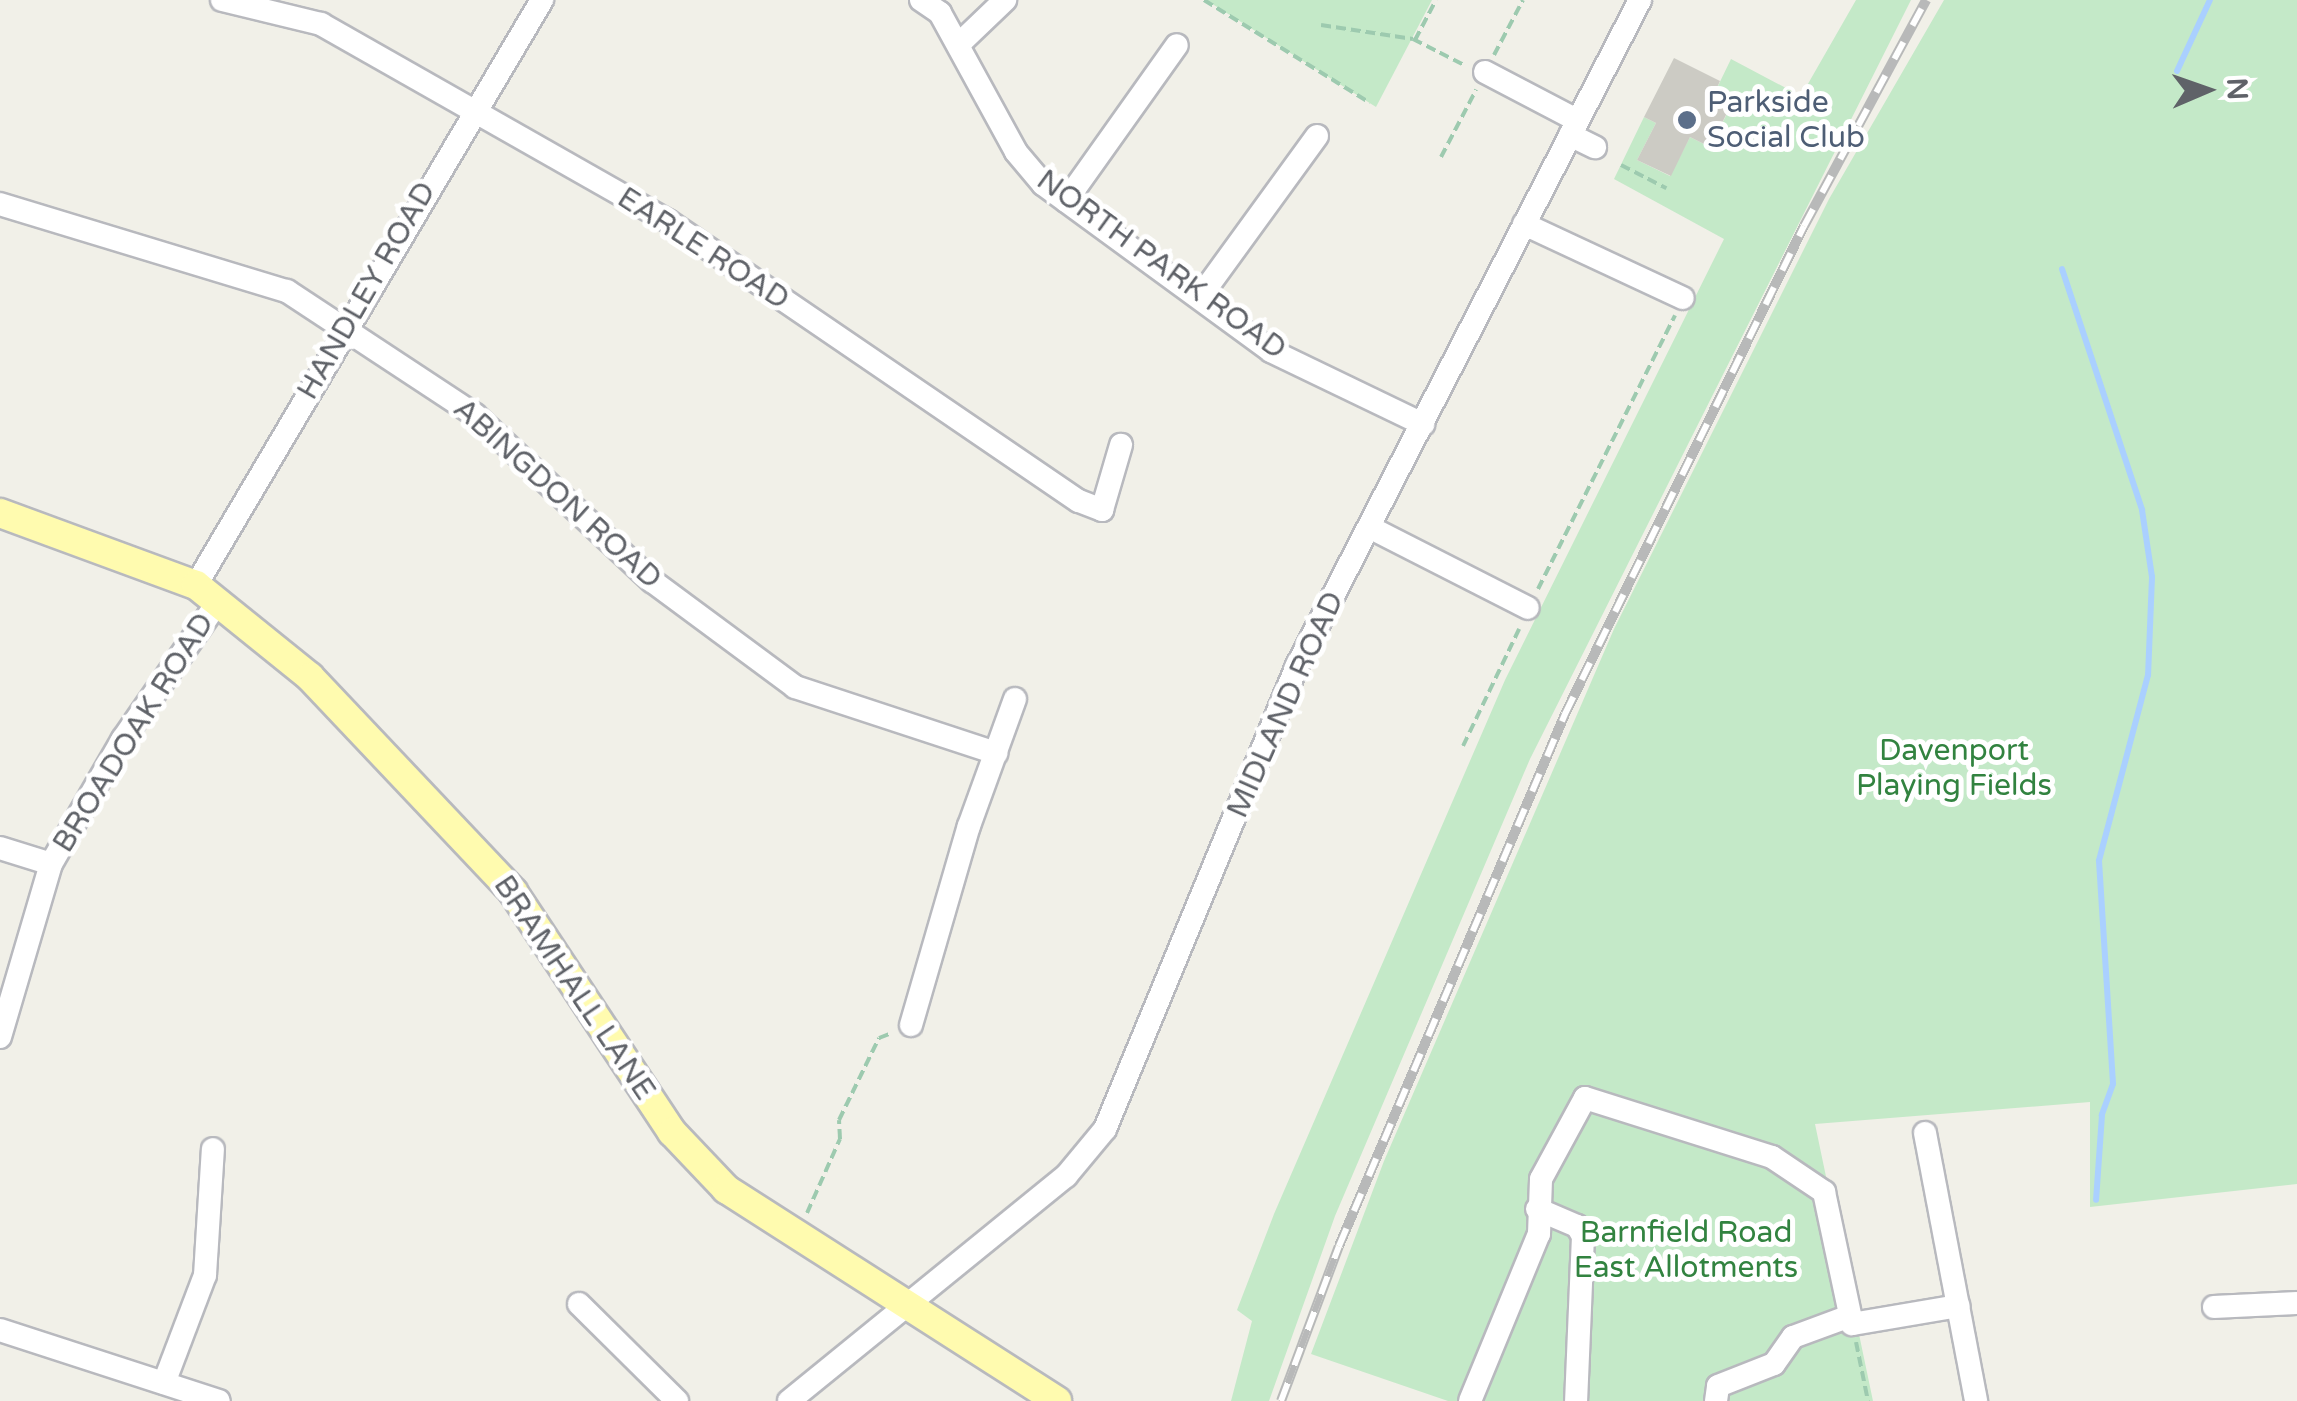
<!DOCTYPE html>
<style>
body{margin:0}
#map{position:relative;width:2297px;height:1401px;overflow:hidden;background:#f1f0e8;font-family:"Varela Round",sans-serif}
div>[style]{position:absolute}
.green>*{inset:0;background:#c4e9c8}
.stream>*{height:6px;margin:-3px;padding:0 3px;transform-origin:3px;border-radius:3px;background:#aad0ff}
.building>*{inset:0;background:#cccbc4}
.path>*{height:4px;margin-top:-2px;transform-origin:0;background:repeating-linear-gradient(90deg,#9dcaaf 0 10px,transparent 0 15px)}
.roads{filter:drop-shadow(2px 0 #b8b9be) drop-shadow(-2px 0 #b8b9be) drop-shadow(0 2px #b8b9be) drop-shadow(0 -2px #b8b9be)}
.minor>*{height:22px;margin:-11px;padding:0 11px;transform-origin:11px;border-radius:11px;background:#fff}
.major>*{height:28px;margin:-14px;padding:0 14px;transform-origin:14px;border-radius:14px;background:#fffbaf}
.rail>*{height:10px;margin-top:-5px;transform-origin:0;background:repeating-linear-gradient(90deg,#fff 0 19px,#b8b9b9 0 38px);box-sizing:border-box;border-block:2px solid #b8b9b9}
.dots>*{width:28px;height:28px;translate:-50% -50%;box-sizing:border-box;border:5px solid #fff;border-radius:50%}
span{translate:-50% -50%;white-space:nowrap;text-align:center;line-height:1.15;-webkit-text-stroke:10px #fff;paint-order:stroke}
.service-label{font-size:30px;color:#4e5e75}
.left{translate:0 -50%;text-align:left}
.street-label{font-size:30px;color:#5f6268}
.park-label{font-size:30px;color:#328340}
.north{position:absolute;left:2157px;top:40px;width:100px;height:100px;-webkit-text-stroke:8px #fff;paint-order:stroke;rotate:88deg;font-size:28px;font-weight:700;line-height:40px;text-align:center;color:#5f6268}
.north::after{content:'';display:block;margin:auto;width:35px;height:45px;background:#5f6268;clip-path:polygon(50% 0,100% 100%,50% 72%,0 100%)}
</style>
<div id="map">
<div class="green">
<i style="clip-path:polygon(1206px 0,1432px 0,1376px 107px)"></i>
<i style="clip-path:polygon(1856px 0,1911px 0,1530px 759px,1335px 1216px,1269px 1401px,1231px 1401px,1252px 1321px,1237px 1310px,1274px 1214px,1505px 680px,1724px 239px,1614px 179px,1644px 117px,1656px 123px,1637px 160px,1670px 176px,1690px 137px,1710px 147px,1733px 102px,1715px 92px,1731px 59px,1801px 96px)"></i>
<i style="clip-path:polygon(1944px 0,2297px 0,2297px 1184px,2090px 1207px,2090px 1102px,1815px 1124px,1873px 1401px,1448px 1401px,1311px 1354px,1384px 1161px,1614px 629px,1829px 199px)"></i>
</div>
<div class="stream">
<i style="left:2177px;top:71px;width:78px;rotate:-65.1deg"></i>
<i style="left:2062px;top:269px;width:254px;rotate:71.6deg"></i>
<i style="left:2142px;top:510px;width:68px;rotate:81.5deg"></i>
<i style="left:2152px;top:577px;width:98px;rotate:92.3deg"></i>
<i style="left:2148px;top:675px;width:192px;rotate:104.8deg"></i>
<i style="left:2099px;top:861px;width:223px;rotate:86.4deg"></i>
<i style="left:2113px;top:1084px;width:33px;rotate:110deg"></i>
<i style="left:2102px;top:1115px;width:85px;rotate:94deg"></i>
</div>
<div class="building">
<i style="clip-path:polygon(1674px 58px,1720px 81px,1715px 92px,1733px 101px,1710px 147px,1690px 137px,1671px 176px,1637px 160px,1656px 123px,1644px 117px)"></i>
</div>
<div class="path">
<i style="left:1204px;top:0;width:195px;rotate:31.8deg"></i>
<i style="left:1321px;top:25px;width:93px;rotate:8.7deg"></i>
<i style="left:1413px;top:39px;width:59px;rotate:27deg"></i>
<i style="left:1415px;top:40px;width:45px;rotate:-62.3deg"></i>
<i style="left:1494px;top:55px;width:62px;rotate:-62.2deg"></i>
<i style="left:1441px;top:157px;width:76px;rotate:-62.4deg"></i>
<i style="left:1621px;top:165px;width:51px;rotate:27.1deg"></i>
<i style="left:1538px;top:589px;width:306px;rotate:-63.4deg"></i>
<i style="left:1463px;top:746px;width:130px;rotate:-64.4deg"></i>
<i style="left:807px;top:1213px;width:81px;rotate:-66deg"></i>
<i style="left:840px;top:1139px;width:19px;rotate:-93deg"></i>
<i style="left:839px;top:1120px;width:91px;rotate:-64deg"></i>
<i style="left:879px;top:1038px;width:14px;rotate:-21deg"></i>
<i style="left:1856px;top:1342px;width:60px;rotate:78.5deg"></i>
</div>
<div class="roads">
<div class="minor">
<i style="left:222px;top:0;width:102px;rotate:13.6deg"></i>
<i style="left:321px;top:24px;width:399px;rotate:29.6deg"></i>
<i style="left:668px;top:221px;width:497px;rotate:34.3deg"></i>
<i style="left:1079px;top:501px;width:25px;rotate:21deg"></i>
<i style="left:1102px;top:510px;width:68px;rotate:-73.7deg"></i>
<i style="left:921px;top:0;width:23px;rotate:34deg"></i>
<i style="left:940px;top:13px;width:158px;rotate:61.3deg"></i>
<i style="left:1016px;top:152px;width:42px;rotate:49.8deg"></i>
<i style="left:1043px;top:184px;width:283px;rotate:36.2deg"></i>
<i style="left:1271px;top:351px;width:169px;rotate:25.7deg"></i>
<i style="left:959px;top:44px;width:64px;rotate:-43.7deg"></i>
<i style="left:1485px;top:72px;width:104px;rotate:27.6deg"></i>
<i style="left:1570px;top:135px;width:28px;rotate:26deg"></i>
<i style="left:1066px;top:201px;width:191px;rotate:-54.6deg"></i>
<i style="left:0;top:204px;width:300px;rotate:16.9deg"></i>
<i style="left:287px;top:291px;width:225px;rotate:33.4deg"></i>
<i style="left:475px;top:415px;width:243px;rotate:43.2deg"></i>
<i style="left:652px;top:581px;width:178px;rotate:36.5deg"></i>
<i style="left:795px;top:687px;width:212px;rotate:18.2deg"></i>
<i style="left:1524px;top:224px;width:175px;rotate:25deg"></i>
<i style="left:1200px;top:297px;width:199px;rotate:-54deg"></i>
<i style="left:1369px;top:527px;width:178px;rotate:27deg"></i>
<i style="left:196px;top:585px;width:680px;rotate:-59.4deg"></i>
<i style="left:0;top:848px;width:53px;rotate:17.4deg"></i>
<i style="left:911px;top:1025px;width:207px;rotate:-73.8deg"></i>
<i style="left:969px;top:826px;width:135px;rotate:-70.1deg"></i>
<i style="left:0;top:1037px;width:180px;rotate:-73.6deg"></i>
<i style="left:51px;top:864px;width:144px;rotate:-60.1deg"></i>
<i style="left:123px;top:739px;width:167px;rotate:-55.3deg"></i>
<i style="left:1925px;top:1133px;width:273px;rotate:79.2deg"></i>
<i style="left:1537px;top:1209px;width:43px;rotate:23deg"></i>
<i style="left:1577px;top:1226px;width:12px;rotate:59deg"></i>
<i style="left:1583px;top:1236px;width:165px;rotate:92.4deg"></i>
<i style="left:579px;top:1304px;width:138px;rotate:44.7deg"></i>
<i style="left:2214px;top:1307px;width:83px;rotate:-2.8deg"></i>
<i style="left:0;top:1330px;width:230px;rotate:18deg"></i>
<i style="left:164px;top:1383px;width:116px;rotate:-69.2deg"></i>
<i style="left:205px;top:1275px;width:126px;rotate:-86.4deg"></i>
<i style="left:789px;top:1401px;width:357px;rotate:-39.1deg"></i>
<i style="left:1066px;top:1176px;width:61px;rotate:-50.3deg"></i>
<i style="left:1105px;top:1129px;width:501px;rotate:-67.48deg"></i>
<i style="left:1297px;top:666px;width:749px;rotate:-62.75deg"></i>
<i style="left:1470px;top:1401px;width:181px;rotate:-67.6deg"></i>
<i style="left:1539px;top:1234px;width:55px;rotate:-87.9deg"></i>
<i style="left:1541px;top:1179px;width:92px;rotate:-61.5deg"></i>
<i style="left:1585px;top:1098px;width:196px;rotate:17.5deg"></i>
<i style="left:1772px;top:1157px;width:63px;rotate:33.9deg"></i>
<i style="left:1824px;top:1192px;width:135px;rotate:78deg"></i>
<i style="left:1852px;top:1324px;width:108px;rotate:-9.6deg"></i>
<i style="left:1716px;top:1401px;width:15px;rotate:-82deg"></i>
<i style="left:1718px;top:1386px;width:60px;rotate:-21.4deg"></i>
<i style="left:1774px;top:1364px;width:33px;rotate:-55deg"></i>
<i style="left:1793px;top:1337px;width:61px;rotate:-20.2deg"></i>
</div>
<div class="major">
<i style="left:0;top:513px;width:209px;rotate:20.2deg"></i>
<i style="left:196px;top:585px;width:146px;rotate:38.9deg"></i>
<i style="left:310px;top:677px;width:296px;rotate:46.6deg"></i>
<i style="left:513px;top:892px;width:288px;rotate:56.5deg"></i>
<i style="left:672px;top:1132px;width:79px;rotate:46.5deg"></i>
<i style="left:726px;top:1189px;width:393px;rotate:32.6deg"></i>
</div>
</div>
<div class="rail">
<i style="left:1281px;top:1401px;width:165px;rotate:-69.5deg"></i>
<i style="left:1339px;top:1246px;width:578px;rotate:-66.98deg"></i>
<i style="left:1565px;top:714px;width:543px;rotate:-63.91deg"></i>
<i style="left:1804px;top:226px;width:257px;rotate:-61.6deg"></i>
</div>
<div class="dots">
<i style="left:1687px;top:120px;background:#5c6f8a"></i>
</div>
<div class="service-label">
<span class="left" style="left:1707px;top:120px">Parkside<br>Social Club</span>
</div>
<div class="street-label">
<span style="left:703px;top:249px;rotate:33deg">EARLE ROAD</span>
<span style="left:1161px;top:265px;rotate:36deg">NORTH PARK ROAD</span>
<span style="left:367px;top:291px;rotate:-60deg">HANDLEY ROAD</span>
<span style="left:557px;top:494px;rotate:42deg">ABINGDON ROAD</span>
<span style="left:1286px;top:705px;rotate:-66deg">MIDLAND ROAD</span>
<span style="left:134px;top:733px;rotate:-58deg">BROADOAK ROAD</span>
<span style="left:574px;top:988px;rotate:56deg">BRAMHALL LANE</span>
</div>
<div class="park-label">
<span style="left:1954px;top:768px">Davenport<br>Playing Fields</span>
<span style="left:1686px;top:1250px">Barnfield Road<br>East Allotments</span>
</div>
<div class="north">N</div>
</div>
